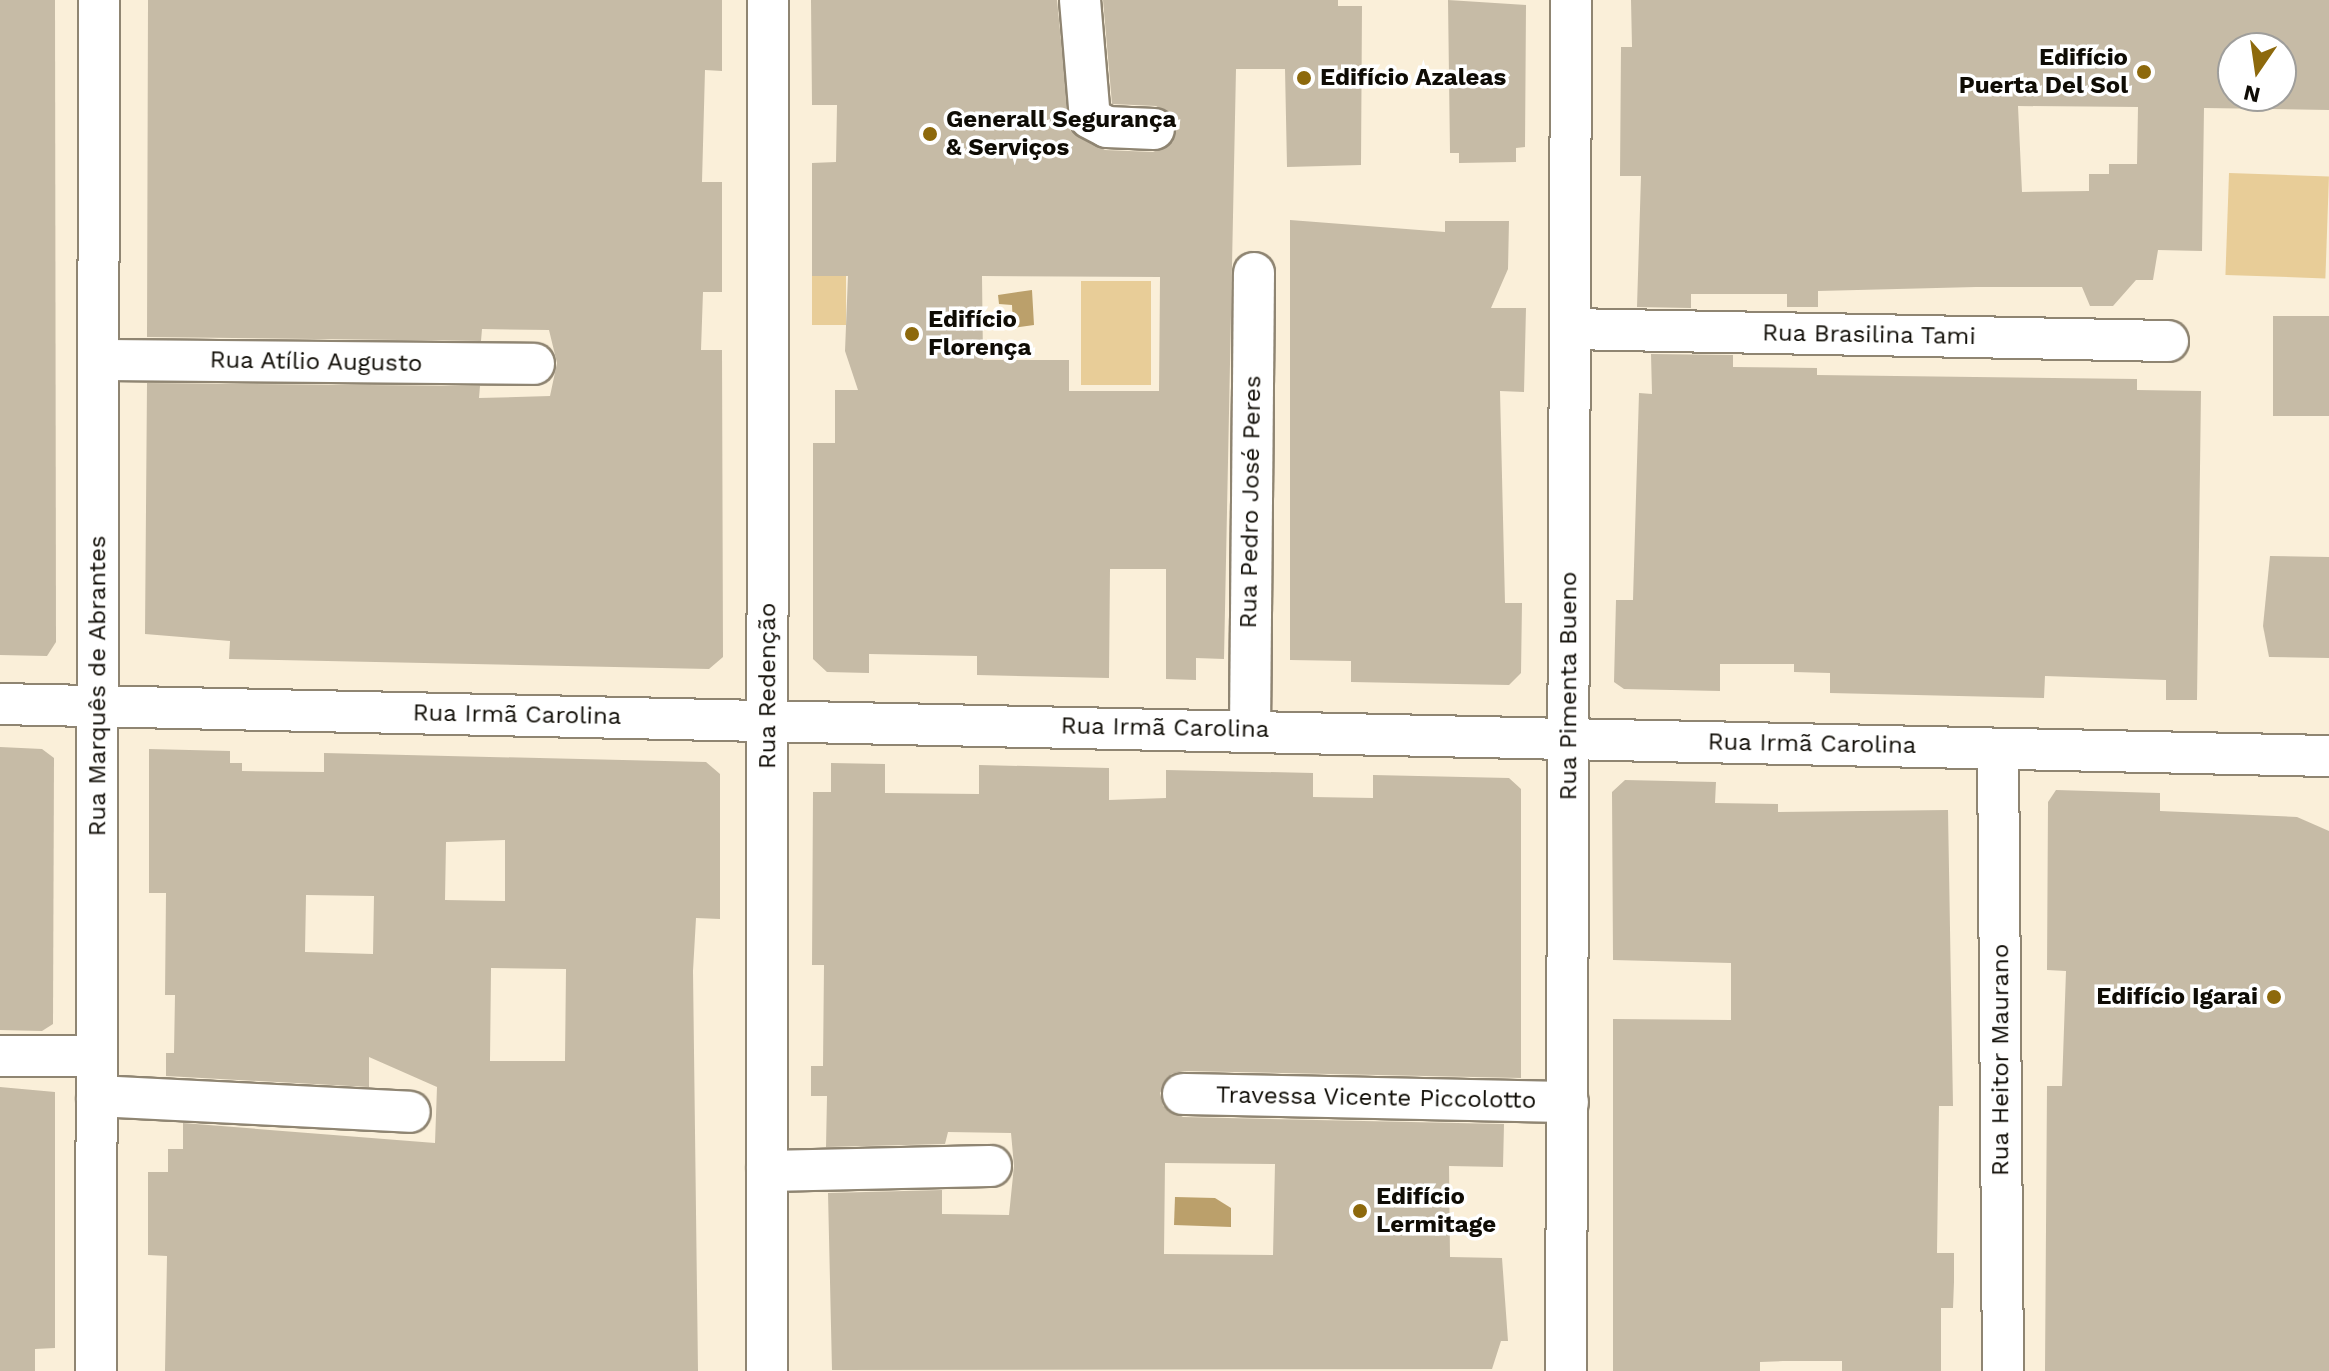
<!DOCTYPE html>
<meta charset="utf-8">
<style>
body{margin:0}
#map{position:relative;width:2329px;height:1371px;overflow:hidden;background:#faefd9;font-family:"Work Sans",sans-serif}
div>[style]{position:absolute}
.green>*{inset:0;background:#e8cd98;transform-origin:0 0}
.water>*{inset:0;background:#bba06b}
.building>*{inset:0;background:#c6bba6;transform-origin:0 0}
.roads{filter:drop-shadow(2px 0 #8f8572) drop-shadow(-2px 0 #8f8572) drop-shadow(0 2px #8f8572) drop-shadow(0 -2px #8f8572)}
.minor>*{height:40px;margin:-20px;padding:0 20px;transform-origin:20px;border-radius:20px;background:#fff}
.dots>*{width:22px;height:22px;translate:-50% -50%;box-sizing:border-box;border:4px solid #fff;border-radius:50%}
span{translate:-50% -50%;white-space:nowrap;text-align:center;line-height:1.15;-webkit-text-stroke:7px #fff;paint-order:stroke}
.poi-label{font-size:24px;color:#0f0c05;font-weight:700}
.right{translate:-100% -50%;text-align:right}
.left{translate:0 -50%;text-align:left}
.street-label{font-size:24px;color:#0f0c05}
.north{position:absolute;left:2217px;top:32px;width:80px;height:80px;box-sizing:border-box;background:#fff;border:2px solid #9f9e9b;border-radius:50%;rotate:193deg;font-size:22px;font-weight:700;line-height:32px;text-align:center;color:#0f0c05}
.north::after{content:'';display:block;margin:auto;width:28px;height:36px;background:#8d690c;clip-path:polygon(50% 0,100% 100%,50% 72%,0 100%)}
</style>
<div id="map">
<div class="green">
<i style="left:2229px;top:173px;width:100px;height:102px;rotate:2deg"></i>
<i style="left:812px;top:276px;width:34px;height:49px"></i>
<i style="left:1081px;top:281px;width:70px;height:104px"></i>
</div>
<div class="water">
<i style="clip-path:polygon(1032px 290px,1034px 325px,1013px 328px,1012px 305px,999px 304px,998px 295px)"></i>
<i style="clip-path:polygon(1175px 1197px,1215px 1198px,1231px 1208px,1231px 1227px,1174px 1225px)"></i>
</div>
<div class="building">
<i style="clip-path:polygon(0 0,55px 0,56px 642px,47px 656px,0 655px)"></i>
<i style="clip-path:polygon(148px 0,722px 0,722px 71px,705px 70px,702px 182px,722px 182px,722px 292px,703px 292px,701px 350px,722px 350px,723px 657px,709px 669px,229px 659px,230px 641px,145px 634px,147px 383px,480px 386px,479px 398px,550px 396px,557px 363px,549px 330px,482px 329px,481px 341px,147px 337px)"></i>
<i style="clip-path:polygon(evenodd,811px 0,1057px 0,1070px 130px,1105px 150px,1153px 152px,1173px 142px,1175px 119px,1156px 106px,1112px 104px,1103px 0,1338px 0,1338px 6px,1362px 6px,1361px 165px,1287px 167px,1285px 69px,1236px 69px,1224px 659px,1196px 658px,1196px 680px,1166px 679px,1166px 569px,1110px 569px,1109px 678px,977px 675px,977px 656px,869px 654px,869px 673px,827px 672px,813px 659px,813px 443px,835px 443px,835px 390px,858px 390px,845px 351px,848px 276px,812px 276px,812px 163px,836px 162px,837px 105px,812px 105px,811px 0,982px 276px,1160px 277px,1159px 391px,1069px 391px,1069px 360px,983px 360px,982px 276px)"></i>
<i style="clip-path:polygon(1448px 0,1526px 5px,1525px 147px,1516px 148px,1516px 162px,1459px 163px,1459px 153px,1450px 153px)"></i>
<i style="clip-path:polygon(evenodd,1631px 0,2329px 0,2329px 110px,2204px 108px,2202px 251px,2158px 250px,2153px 280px,2136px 280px,2113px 306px,2090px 306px,2082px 287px,1976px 287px,1818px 291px,1818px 307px,1787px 307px,1787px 294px,1691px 294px,1691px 308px,1637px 307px,1641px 176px,1620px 176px,1621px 47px,1632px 47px,1631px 0,2233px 48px,2281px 48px,2281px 96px,2233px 96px,2233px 48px,1631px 0,2018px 106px,2138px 107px,2137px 164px,2109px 164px,2109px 174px,2089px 174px,2089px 191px,2022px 192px,2018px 106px)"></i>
<i style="clip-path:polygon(1290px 220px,1445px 232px,1445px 221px,1509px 221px,1508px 269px,1491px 308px,1526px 308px,1524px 392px,1500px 391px,1505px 603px,1522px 603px,1521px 673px,1509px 685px,1351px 682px,1351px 661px,1290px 660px)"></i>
<i style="left:2273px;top:316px;width:56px;height:100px"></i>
<i style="clip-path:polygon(1651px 354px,1733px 355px,1733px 367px,1817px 368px,1817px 375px,2137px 379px,2137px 390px,2201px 391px,2197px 700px,2166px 700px,2166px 680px,2045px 676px,2044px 698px,1830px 693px,1830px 673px,1794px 672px,1794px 664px,1720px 664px,1720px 691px,1624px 689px,1614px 682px,1616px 600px,1633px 600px,1639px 393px,1652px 394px)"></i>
<i style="clip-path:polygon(2270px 556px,2329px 557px,2329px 658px,2269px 657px,2263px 626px)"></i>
<i style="clip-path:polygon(0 747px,42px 749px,54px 758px,53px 1024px,42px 1031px,0 1030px)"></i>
<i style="clip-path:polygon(evenodd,149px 749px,230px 751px,230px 763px,242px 763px,242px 771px,324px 772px,324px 753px,706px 762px,720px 774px,720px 919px,696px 918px,693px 971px,698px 1371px,165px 1371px,167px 1256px,148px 1255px,148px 1172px,168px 1172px,168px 1149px,183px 1149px,183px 1123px,435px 1143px,437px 1087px,369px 1057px,369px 1087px,166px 1076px,166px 1053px,174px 1053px,175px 995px,165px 995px,166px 893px,149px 893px,149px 749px,505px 840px,505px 901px,445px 900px,446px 842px,505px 840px,149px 749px,306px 895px,374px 896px,373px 954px,305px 952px,306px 895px,149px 749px,491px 968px,566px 969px,565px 1061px,490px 1061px,491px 968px)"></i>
<i style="clip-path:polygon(evenodd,831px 763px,885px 764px,885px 793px,979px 794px,979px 765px,1109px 768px,1109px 800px,1166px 798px,1166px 770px,1313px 773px,1313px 797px,1373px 798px,1373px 775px,1509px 778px,1521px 789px,1521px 1078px,1183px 1071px,1171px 1074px,1160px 1093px,1163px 1106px,1183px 1117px,1504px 1124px,1503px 1167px,1449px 1166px,1450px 1257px,1502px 1258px,1508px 1341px,1501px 1341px,1492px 1369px,832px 1370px,828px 1193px,942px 1190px,942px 1214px,1009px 1215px,1014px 1166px,1011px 1133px,948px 1132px,945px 1144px,826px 1147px,827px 1096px,811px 1096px,811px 1066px,823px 1066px,824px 965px,812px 965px,813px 792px,831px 792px,831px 763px,1165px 1163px,1275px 1164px,1273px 1255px,1164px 1254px,1165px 1163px)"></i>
<i style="clip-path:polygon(1625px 780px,1716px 782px,1715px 803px,1778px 804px,1778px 812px,1948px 810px,1953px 1106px,1939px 1106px,1937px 1253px,1954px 1253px,1954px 1282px,1953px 1308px,1941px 1308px,1941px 1371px,1842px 1371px,1842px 1361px,1783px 1361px,1760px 1362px,1760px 1371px,1613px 1371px,1613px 1019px,1731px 1020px,1731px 963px,1613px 960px,1612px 792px)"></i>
<i style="clip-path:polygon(2056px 790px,2160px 793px,2160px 811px,2297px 817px,2329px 831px,2329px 1371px,2045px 1371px,2047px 1086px,2062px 1086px,2066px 971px,2047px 970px,2048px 802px)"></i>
<i style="clip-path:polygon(0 1087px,55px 1092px,55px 1348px,35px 1349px,35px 1371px,0 1371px)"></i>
</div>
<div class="roads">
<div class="minor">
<i style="left:1080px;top:0;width:118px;rotate:85.2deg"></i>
<i style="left:1090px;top:118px;width:19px;rotate:28deg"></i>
<i style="left:1107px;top:127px;width:47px;rotate:2.4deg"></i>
<i style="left:1570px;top:329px;width:598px;rotate:1.15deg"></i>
<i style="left:99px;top:360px;width:435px;rotate:0.5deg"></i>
<i style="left:0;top:704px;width:2330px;rotate:1.28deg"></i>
<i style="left:1250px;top:730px;width:457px;rotate:-89.5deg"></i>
<i style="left:1998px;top:749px;width:622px;rotate:89.54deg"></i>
<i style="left:0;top:1056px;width:97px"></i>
<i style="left:1183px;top:1094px;width:385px;rotate:1.2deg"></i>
<i style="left:97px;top:1096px;width:313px;rotate:2.9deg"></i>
<i style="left:767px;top:1171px;width:224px;rotate:-1.3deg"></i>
<i style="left:96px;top:1371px;width:1371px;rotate:-89.87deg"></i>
<i style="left:767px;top:1371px;width:1371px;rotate:-89.96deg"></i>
<i style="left:1566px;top:1371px;width:1371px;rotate:-89.79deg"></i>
</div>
</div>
<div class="dots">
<i style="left:2144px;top:72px;background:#8d690c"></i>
<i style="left:1304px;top:78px;background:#8d690c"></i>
<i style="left:930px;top:134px;background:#8d690c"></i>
<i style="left:912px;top:334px;background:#8d690c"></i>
<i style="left:2274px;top:997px;background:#8d690c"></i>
<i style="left:1360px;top:1211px;background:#8d690c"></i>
</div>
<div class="poi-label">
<span class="right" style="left:2128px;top:72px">Edifício<br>Puerta Del Sol</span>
<span class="left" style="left:1320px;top:78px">Edifício Azaleas</span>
<span class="left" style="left:946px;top:134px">Generall Segurança<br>&amp; Serviços</span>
<span class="left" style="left:928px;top:334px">Edifício<br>Florença</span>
<span class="right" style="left:2258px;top:997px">Edifício Igarai</span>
<span class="left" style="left:1376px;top:1211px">Edifício<br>Lermitage</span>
</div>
<div class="street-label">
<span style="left:1869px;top:335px;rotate:1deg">Rua Brasilina Tami</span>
<span style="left:316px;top:362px;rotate:1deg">Rua Atílio Augusto</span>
<span style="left:1251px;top:502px;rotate:-89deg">Rua Pedro José Peres</span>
<span style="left:98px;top:686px;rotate:-90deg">Rua Marquês de Abrantes</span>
<span style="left:768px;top:686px;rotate:-90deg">Rua Redenção</span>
<span style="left:1569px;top:686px;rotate:-90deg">Rua Pimenta Bueno</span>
<span style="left:517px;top:715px;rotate:1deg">Rua Irmã Carolina</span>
<span style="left:1165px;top:728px;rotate:1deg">Rua Irmã Carolina</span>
<span style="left:1812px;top:744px;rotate:1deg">Rua Irmã Carolina</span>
<span style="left:2001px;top:1060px;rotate:-90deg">Rua Heitor Maurano</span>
<span style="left:1376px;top:1098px;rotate:1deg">Travessa Vicente Piccolotto</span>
</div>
<div class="north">N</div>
</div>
